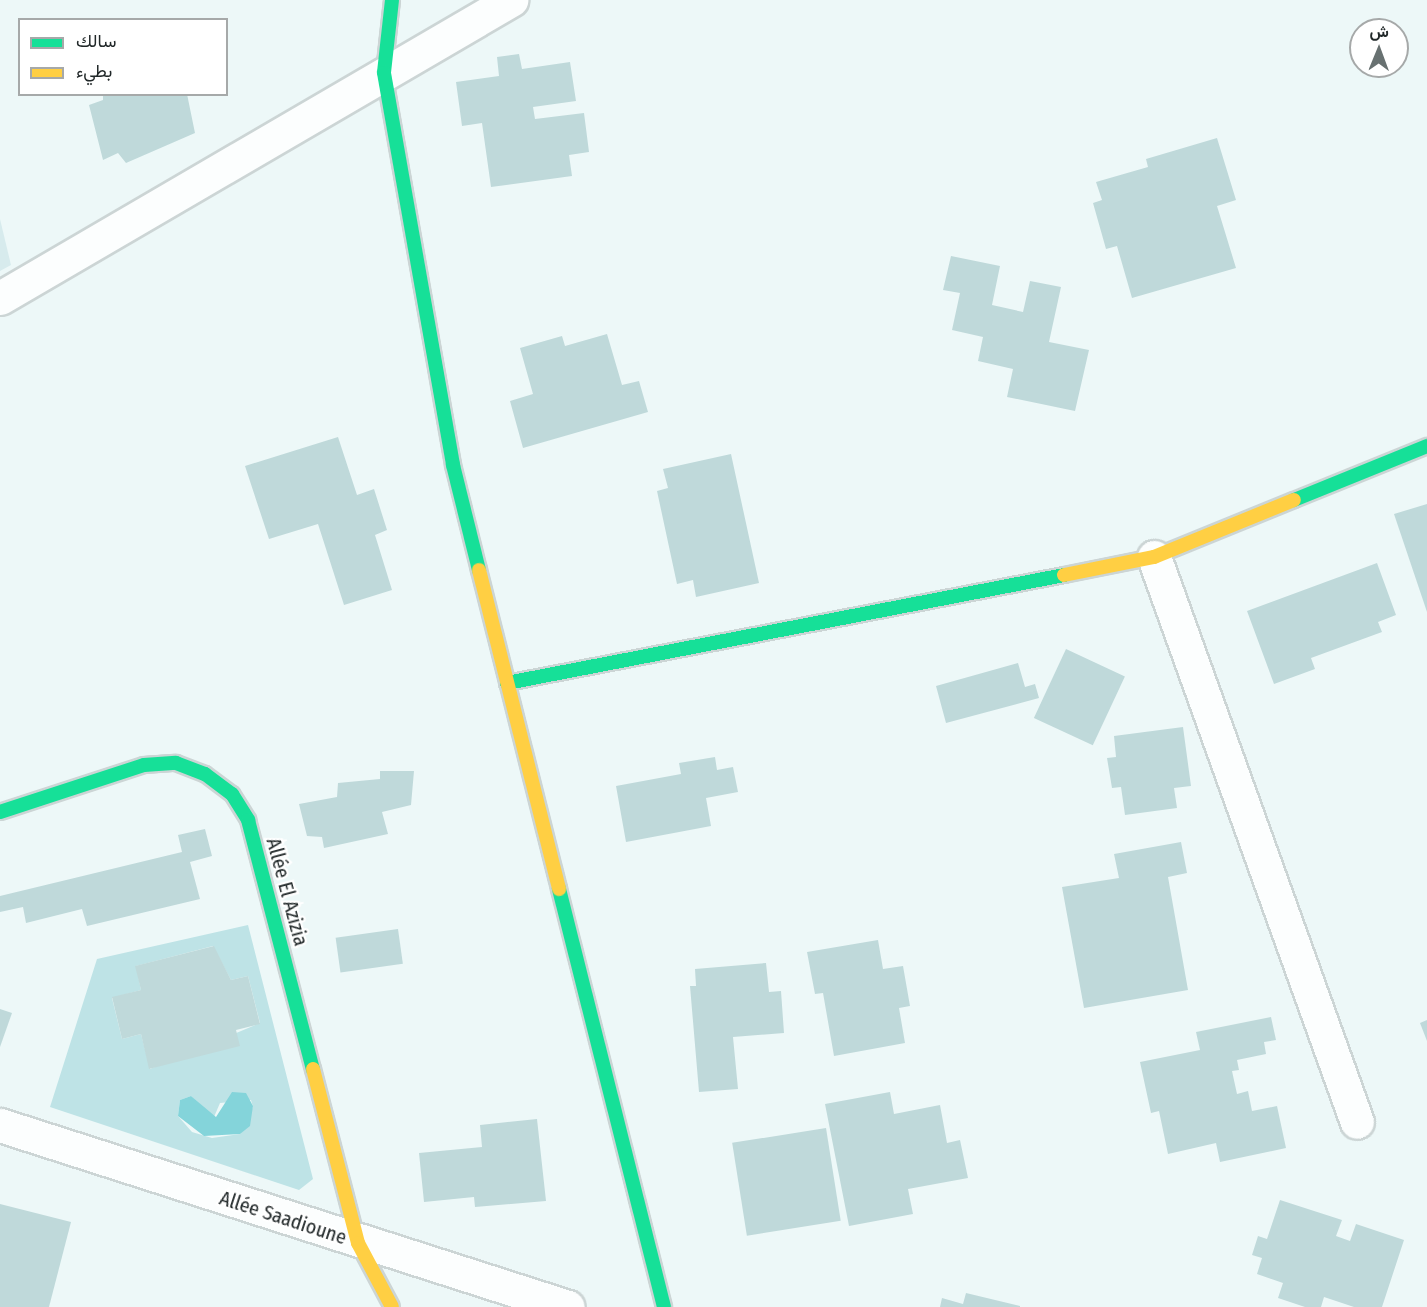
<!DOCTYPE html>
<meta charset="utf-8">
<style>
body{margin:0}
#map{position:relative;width:1427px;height:1307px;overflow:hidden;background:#edf8f8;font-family:"Fira Sans Condensed",Vazirmatn,sans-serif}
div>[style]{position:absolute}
.built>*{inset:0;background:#d7ebed}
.green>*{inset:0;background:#bee3e6}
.water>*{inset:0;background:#84d4da}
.building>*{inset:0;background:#bfd9da;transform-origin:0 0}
.roads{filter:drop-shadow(2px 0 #ccd5d5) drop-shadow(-2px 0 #ccd5d5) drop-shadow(0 2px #ccd5d5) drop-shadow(0 -2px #ccd5d5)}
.street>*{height:33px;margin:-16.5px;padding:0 16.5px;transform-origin:16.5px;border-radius:16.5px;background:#fcfefe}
.fast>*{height:14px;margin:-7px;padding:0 7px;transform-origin:7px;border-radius:7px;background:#16e098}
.slow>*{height:14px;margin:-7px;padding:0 7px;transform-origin:7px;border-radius:7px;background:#ffcf43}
span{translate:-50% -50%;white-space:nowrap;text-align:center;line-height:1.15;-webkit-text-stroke:4.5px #fff;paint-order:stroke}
.street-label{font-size:20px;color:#212829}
.legend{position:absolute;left:18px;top:18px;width:210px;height:78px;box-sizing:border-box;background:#fff;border:2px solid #a6a9a9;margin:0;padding:8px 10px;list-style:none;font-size:18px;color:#212829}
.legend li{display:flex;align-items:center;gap:12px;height:30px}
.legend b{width:30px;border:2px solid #a6a9a9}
.north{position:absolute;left:1349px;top:18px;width:60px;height:60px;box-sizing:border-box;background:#fff;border:2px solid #a6a9a9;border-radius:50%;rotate:1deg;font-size:16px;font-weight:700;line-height:24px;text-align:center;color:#212829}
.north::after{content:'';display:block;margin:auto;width:21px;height:27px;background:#687171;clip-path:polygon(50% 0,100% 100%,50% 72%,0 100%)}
</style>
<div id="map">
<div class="built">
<i style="clip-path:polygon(0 219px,11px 265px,0 271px)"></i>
</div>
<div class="green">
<i style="clip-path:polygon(evenodd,248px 925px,313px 1179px,299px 1190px,50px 1107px,97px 959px,248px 925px,213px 946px,231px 980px,248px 976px,260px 1023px,150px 1069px,141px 1034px,122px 1039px,112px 998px,141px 990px,136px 966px,213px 946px,248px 925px,191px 1096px,214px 1117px,220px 1103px,251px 1100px,253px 1107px,240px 1134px,212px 1138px,192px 1132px,178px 1116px,180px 1100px,191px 1096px)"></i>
</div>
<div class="water">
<i style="clip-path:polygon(232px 1092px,246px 1093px,253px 1106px,250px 1126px,240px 1134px,204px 1136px,178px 1116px,180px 1100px,191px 1096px,216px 1117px)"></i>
</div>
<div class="building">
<i style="clip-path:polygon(519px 54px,522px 69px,570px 62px,576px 101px,533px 107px,535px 119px,584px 113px,589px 152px,569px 155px,572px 176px,491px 187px,482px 123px,462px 126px,456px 82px,499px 76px,497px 57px)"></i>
<i style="clip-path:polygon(103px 94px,187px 94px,195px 133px,126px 163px,118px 153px,103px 160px,89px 105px,103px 100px)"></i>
<i style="clip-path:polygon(1217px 138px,1236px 200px,1217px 206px,1236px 268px,1132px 298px,1117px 246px,1106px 249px,1093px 203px,1102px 200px,1096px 182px,1148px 167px,1146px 159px)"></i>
<i style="clip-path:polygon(951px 256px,1000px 266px,992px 305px,1023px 312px,1030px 281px,1061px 287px,1049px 342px,1089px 350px,1075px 411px,1007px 397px,1013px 369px,978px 361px,983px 337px,952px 330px,960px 293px,943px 290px)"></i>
<i style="clip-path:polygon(607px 334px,622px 385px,639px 381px,648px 412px,523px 448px,510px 401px,533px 394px,520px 348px,562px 336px,565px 346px)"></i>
<i style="clip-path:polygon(338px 437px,357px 495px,374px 489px,387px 530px,375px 535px,392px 590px,344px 605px,318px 524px,269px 539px,245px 466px)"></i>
<i style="clip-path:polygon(731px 454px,759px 583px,696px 597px,693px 580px,677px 584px,657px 491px,668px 488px,663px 469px)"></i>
<i style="clip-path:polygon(1427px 504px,1427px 612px,1394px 514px)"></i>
<i style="clip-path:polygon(1377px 563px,1396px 615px,1378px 622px,1382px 632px,1311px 658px,1315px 669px,1274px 684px,1247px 611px)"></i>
<i style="left:1066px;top:649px;width:65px;height:76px;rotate:25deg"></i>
<i style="clip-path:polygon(1018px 663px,1025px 687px,1035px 684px,1039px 698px,946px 723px,936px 686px)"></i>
<i style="clip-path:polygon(1183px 727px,1191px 786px,1174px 788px,1177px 808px,1125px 815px,1121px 787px,1112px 788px,1107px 758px,1116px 757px,1114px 736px)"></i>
<i style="clip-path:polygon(715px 757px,717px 770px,733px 767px,738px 792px,706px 798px,711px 826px,626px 842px,616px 786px,681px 774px,679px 763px)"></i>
<i style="clip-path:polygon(380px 771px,414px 771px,411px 805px,382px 812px,388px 834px,324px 848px,322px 837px,307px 836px,299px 804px,337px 797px,338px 783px,380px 779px)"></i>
<i style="clip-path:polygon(205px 829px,212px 856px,190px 862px,200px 899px,87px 926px,82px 909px,26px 923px,23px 907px,0 912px,0 896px,182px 852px,178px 835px)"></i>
<i style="clip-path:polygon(1181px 842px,1187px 873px,1168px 877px,1188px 990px,1084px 1008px,1062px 887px,1119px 878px,1114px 854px)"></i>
<i style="left:398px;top:929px;width:35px;height:63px;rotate:82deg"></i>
<i style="clip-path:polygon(878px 940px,883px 969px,903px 966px,910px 1006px,899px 1008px,905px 1043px,834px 1056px,823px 993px,815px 994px,807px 952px)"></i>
<i style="clip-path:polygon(214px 946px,231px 980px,248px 976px,260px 1024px,236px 1030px,240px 1046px,149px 1069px,141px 1034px,122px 1039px,112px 997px,141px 990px,135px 966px)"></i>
<i style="clip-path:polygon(766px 963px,769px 992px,781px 991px,784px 1033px,733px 1037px,738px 1089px,699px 1092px,690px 986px,696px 986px,695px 969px)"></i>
<i style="clip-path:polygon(0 1009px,12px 1013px,0 1047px)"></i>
<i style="clip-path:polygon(1271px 1017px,1276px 1040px,1264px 1042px,1266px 1054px,1237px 1060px,1239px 1070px,1232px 1071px,1237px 1094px,1248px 1091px,1252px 1111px,1277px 1106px,1286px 1148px,1220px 1162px,1216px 1143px,1168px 1154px,1159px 1111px,1151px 1113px,1140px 1062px,1200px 1050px,1196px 1032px)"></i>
<i style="clip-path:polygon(1427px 1020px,1427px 1041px,1420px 1023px)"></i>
<i style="clip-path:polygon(890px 1092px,894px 1114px,940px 1105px,947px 1143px,960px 1140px,968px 1178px,908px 1189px,913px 1214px,849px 1226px,825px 1104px)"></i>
<i style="clip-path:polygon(537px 1119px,546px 1201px,475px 1207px,474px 1197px,424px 1202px,419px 1153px,482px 1147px,480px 1125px)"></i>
<i style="left:826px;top:1128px;width:94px;height:95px;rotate:81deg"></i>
<i style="clip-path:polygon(1280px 1200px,1342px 1220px,1336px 1236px,1350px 1241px,1356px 1224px,1404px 1240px,1382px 1307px,1354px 1307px,1324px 1297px,1321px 1307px,1305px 1307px,1278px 1298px,1283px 1283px,1257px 1274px,1262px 1258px,1252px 1255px,1258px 1236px,1267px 1239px)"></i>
<i style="clip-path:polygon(0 1204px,71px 1222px,49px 1307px,0 1307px)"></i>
<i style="clip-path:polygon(966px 1293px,1020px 1306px,1020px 1307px,940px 1307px,942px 1298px,963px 1304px)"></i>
</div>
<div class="roads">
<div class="street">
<i style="left:0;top:298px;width:592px;rotate:-30.25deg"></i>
<i style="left:1154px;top:557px;width:600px;rotate:70.24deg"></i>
<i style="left:0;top:1125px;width:596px;rotate:17.77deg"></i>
</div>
<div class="fast">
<i style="left:392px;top:0;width:73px;rotate:96.3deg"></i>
<i style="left:384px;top:73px;width:398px;rotate:80deg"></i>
<i style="left:453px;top:465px;width:108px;rotate:76.1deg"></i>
<i style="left:1294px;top:500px;width:144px;rotate:-22.1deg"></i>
<i style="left:507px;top:683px;width:567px;rotate:-10.97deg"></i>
<i style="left:0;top:812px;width:151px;rotate:-18.1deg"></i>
<i style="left:144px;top:765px;width:32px;rotate:-4deg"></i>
<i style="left:176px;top:763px;width:31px;rotate:21deg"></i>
<i style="left:205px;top:774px;width:34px;rotate:37deg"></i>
<i style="left:232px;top:794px;width:31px;rotate:58deg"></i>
<i style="left:248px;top:820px;width:257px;rotate:75.4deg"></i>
<i style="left:559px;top:889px;width:431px;rotate:75.9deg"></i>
</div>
<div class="slow">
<i style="left:479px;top:570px;width:329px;rotate:75.9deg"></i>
<i style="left:1064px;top:575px;width:92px;rotate:-11.3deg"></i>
<i style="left:1154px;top:557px;width:151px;rotate:-22.2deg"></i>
<i style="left:313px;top:1069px;width:180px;rotate:75.5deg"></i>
<i style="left:358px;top:1243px;width:72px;rotate:62deg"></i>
</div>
</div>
<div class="street-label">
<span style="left:287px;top:892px;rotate:75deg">Allée El Azizia</span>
<span style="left:283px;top:1218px;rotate:18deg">Allée Saadioune</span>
</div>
<ul class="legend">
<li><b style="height:8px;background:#16e098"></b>سالك</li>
<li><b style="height:8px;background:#ffcf43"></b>بطيء</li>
</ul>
<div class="north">ش</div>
</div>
